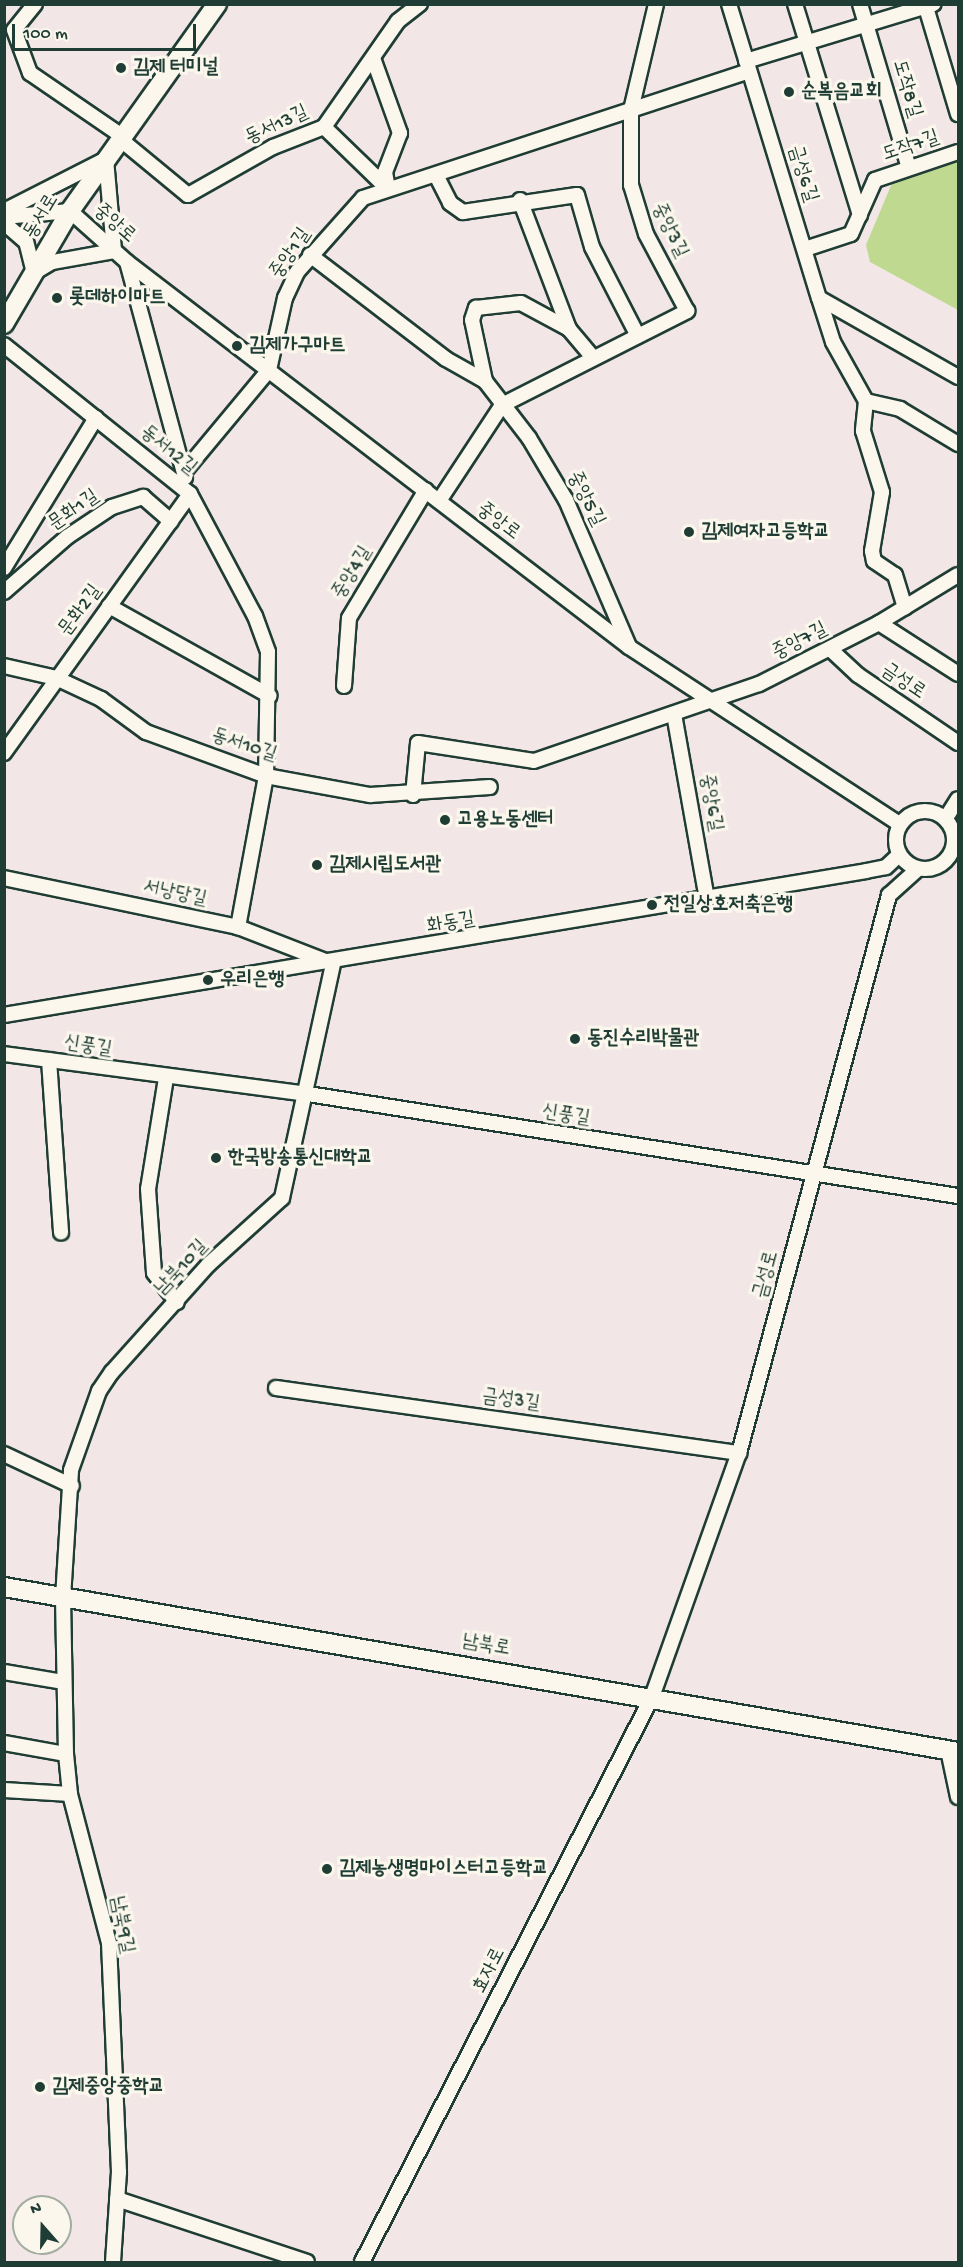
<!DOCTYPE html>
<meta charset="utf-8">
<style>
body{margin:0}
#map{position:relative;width:963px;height:2267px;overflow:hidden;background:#f2e7e6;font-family:"Gochi Hand","Poor Story",sans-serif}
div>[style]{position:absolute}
.green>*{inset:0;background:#bfd990}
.roads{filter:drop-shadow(2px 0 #1f3d34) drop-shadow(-2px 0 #1f3d34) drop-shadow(0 2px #1f3d34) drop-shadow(0 -2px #1f3d34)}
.minor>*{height:14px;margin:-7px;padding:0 7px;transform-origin:7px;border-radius:7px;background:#fbf7ec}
.minor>.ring{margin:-7px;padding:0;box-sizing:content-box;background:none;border:14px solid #fbf7ec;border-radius:50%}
.major>*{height:18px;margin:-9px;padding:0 9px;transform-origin:9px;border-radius:9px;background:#fbf7ec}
.dots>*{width:16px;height:16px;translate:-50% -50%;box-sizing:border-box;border:3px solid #fbf7ec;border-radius:50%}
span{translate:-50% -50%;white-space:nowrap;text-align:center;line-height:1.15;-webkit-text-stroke:6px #fbf7ec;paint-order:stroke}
.poi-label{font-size:20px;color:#1f3d34;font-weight:700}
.left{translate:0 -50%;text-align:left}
.street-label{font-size:20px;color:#1f3d34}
.frame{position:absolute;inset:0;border:6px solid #1f3d34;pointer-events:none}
.north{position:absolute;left:12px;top:2195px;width:60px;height:60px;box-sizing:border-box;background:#fbf7ec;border:2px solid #a3ada2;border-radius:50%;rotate:340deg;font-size:16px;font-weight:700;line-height:24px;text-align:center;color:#1f3d34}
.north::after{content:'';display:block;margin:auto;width:21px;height:27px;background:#1f3d34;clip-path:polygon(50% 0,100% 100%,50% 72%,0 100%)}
.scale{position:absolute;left:12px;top:24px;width:184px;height:27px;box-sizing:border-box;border:3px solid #1f3d34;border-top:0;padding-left:8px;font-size:18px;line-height:21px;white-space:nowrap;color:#1f3d34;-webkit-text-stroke:4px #fbf7ec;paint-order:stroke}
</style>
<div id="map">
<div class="green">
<i style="clip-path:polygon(958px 160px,958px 310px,870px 262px,866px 245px,892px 183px)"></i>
</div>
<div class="roads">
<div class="minor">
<i style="left:35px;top:4px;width:33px;rotate:129deg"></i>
<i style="left:14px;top:30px;width:46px;rotate:69.6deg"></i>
<i style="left:30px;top:73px;width:112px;rotate:34.4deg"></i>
<i style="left:729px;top:4px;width:307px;rotate:73deg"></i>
<i style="left:819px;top:298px;width:160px;rotate:29.6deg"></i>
<i style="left:795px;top:4px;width:221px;rotate:72.9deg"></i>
<i style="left:860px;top:4px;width:171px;rotate:73.4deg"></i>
<i style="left:925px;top:4px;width:115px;rotate:73.3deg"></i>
<i style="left:373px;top:58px;width:80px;rotate:70.2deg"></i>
<i style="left:400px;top:133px;width:42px;rotate:111deg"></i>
<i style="left:385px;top:172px;width:17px;rotate:80deg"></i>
<i style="left:746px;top:61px;width:196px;rotate:-16.9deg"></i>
<i style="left:324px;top:127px;width:86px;rotate:44.1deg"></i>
<i style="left:120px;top:139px;width:88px;rotate:39.5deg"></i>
<i style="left:188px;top:195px;width:98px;rotate:-29.5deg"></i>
<i style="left:273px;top:147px;width:55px;rotate:-21.4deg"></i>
<i style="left:324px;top:127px;width:129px;rotate:-55.1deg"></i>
<i style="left:398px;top:21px;width:28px;rotate:-38deg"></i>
<i style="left:436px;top:175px;width:31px;rotate:63deg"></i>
<i style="left:450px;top:203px;width:16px;rotate:35deg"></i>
<i style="left:463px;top:212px;width:115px;rotate:-8.5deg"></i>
<i style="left:577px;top:195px;width:54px;rotate:73.9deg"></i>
<i style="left:592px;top:247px;width:100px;rotate:62.7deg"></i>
<i style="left:520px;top:200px;width:138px;rotate:69.2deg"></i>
<i style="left:4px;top:211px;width:114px;rotate:-27deg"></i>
<i style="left:106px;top:159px;width:92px;rotate:85deg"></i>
<i style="left:114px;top:251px;width:63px;rotate:169.9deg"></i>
<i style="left:52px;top:262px;width:21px;rotate:149deg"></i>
<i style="left:34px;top:273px;width:32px;rotate:-104deg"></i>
<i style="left:26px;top:242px;width:29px;rotate:-139deg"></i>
<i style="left:4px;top:217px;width:66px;rotate:-5.2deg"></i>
<i style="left:70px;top:211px;width:76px;rotate:41.8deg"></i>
<i style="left:127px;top:262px;width:633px;rotate:37.49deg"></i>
<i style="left:629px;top:647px;width:324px;rotate:33.2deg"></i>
<i style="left:805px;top:249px;width:48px;rotate:-18.1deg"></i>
<i style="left:851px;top:234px;width:59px;rotate:-66deg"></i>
<i style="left:875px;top:180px;width:88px;rotate:-18.6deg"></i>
<i style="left:310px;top:255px;width:171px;rotate:37.4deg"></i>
<i style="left:446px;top:359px;width:45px;rotate:29.4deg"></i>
<i style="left:485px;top:381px;width:72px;rotate:52.3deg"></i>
<i style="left:529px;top:438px;width:72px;rotate:59.2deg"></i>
<i style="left:566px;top:500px;width:159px;rotate:66.7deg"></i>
<i style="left:127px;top:262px;width:223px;rotate:74.9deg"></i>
<i style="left:819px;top:298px;width:46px;rotate:72.3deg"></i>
<i style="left:833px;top:342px;width:68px;rotate:60.8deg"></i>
<i style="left:4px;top:345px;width:238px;rotate:38.7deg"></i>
<i style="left:190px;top:494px;width:138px;rotate:62deg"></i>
<i style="left:255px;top:616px;width:38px;rotate:70deg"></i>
<i style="left:268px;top:652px;width:124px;rotate:90.9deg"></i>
<i style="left:266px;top:776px;width:154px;rotate:100.5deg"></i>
<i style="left:485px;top:381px;width:62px;rotate:-102deg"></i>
<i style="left:472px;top:320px;width:13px;rotate:-72deg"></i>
<i style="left:476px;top:308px;width:45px;rotate:-6.3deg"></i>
<i style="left:521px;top:303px;width:55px;rotate:28.4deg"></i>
<i style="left:569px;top:329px;width:38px;rotate:50deg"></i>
<i style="left:866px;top:401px;width:30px;rotate:96deg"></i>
<i style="left:863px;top:431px;width:64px;rotate:72.7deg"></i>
<i style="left:882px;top:492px;width:60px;rotate:99.6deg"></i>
<i style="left:872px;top:551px;width:10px;rotate:79deg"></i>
<i style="left:874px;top:561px;width:25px;rotate:34deg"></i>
<i style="left:895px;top:575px;width:34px;rotate:73deg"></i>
<i style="left:866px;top:401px;width:35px;rotate:13deg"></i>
<i style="left:900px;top:409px;width:68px;rotate:31.1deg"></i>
<i style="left:184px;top:472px;width:133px;rotate:-50.2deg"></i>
<i style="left:269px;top:370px;width:74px;rotate:-77.5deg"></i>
<i style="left:285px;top:298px;width:29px;rotate:-65deg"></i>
<i style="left:297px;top:272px;width:99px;rotate:-48.3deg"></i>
<i style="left:363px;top:198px;width:406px;rotate:-18.2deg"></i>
<i style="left:439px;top:501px;width:115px;rotate:-56.7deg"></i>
<i style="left:502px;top:405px;width:208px;rotate:-26.9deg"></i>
<i style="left:687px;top:311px;width:87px;rotate:-118deg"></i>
<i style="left:646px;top:234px;width:51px;rotate:-107deg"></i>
<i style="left:631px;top:185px;width:75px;rotate:-90deg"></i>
<i style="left:631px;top:110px;width:109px;rotate:-76.7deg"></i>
<i style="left:4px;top:568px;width:176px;rotate:-58.5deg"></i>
<i style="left:4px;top:592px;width:84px;rotate:-41.1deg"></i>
<i style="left:67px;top:537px;width:54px;rotate:-33.7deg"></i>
<i style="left:112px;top:507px;width:33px;rotate:-18deg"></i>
<i style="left:143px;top:497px;width:37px;rotate:41deg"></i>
<i style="left:109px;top:606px;width:184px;rotate:29.2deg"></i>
<i style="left:879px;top:623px;width:94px;rotate:32.8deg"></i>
<i style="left:830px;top:649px;width:38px;rotate:43deg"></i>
<i style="left:858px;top:675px;width:121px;rotate:34.2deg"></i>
<i style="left:4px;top:666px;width:53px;rotate:13deg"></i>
<i style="left:56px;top:678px;width:50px;rotate:25deg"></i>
<i style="left:101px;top:699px;width:56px;rotate:36.3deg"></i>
<i style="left:146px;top:732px;width:128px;rotate:20.1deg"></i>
<i style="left:266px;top:776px;width:106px;rotate:10.4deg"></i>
<i style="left:370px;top:795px;width:120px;rotate:-3.8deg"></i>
<i style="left:344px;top:686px;width:68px;rotate:-85.8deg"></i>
<i style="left:349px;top:618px;width:149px;rotate:-59deg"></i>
<i style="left:674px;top:714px;width:188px;rotate:79.9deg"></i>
<i style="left:4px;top:753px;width:319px;rotate:-54.3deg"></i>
<i style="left:413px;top:795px;width:52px;rotate:-84.5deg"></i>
<i style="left:418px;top:743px;width:117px;rotate:8.8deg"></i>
<i style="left:534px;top:761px;width:238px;rotate:-18.9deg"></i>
<i style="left:759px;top:684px;width:135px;rotate:-26.9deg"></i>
<i style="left:879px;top:623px;width:92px;rotate:-31.3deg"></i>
<i class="ring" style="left:896px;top:811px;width:44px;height:44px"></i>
<i style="left:946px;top:818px;width:22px;rotate:-58deg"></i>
<i style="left:4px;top:878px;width:239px;rotate:11.8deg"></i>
<i style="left:238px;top:927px;width:100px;rotate:21.2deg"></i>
<i style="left:4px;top:1015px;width:874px;rotate:-9.48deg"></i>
<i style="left:866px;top:871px;width:20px;rotate:-11deg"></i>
<i style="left:886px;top:867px;width:18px;rotate:-43deg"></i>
<i style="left:4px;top:1054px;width:307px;rotate:7.5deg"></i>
<i style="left:308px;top:1094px;width:658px;rotate:8.92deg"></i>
<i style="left:49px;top:1060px;width:173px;rotate:86deg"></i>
<i style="left:166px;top:1078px;width:112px;rotate:99.2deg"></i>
<i style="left:148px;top:1189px;width:84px;rotate:85.9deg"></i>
<i style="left:154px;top:1273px;width:37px;rotate:52deg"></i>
<i style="left:276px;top:1388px;width:468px;rotate:8deg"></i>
<i style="left:4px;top:1454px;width:75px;rotate:25.2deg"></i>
<i style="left:4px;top:1672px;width:61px;rotate:9.5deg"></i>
<i style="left:4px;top:1743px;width:63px;rotate:10.1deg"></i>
<i style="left:948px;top:1750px;width:48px;rotate:78deg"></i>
<i style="left:4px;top:1790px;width:66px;rotate:3.5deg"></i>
<i style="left:117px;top:2199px;width:200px;rotate:18.3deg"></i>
<i style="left:113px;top:2262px;width:90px;rotate:-86.2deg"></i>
<i style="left:119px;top:2172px;width:229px;rotate:-92.5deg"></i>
<i style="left:109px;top:1943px;width:154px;rotate:-104.7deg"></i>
<i style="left:70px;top:1794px;width:40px;rotate:-95.7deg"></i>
<i style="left:66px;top:1754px;width:156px;rotate:-91.1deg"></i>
<i style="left:63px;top:1598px;width:128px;rotate:-86.4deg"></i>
<i style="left:71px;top:1470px;width:84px;rotate:-70.5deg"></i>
<i style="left:99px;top:1391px;width:23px;rotate:-56deg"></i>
<i style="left:112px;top:1372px;width:145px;rotate:-48.1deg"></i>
<i style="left:209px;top:1264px;width:98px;rotate:-42.1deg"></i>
<i style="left:282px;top:1198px;width:239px;rotate:-77.7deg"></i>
<i style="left:362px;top:2262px;width:635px;rotate:-62.83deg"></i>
<i style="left:652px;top:1697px;width:259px;rotate:-70.4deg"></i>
<i style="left:739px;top:1453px;width:578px;rotate:-74.95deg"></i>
<i style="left:889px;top:895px;width:39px;rotate:-42deg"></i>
</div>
<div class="major">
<i style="left:4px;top:324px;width:131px;rotate:-59.7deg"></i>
<i style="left:70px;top:211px;width:254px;rotate:-54.6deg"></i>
<i style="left:4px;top:1587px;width:968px;rotate:9.81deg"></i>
</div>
</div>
<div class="dots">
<i style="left:121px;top:68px;background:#1f3d34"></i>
<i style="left:789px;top:92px;background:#1f3d34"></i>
<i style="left:57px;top:298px;background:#1f3d34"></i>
<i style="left:237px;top:346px;background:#1f3d34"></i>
<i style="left:689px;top:532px;background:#1f3d34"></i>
<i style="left:445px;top:820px;background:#1f3d34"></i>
<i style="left:317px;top:865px;background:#1f3d34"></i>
<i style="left:652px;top:905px;background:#1f3d34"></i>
<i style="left:208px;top:980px;background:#1f3d34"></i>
<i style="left:575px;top:1039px;background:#1f3d34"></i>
<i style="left:216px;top:1158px;background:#1f3d34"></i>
<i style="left:327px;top:1869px;background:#1f3d34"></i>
<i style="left:40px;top:2087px;background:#1f3d34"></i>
</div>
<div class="poi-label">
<span class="left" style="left:133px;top:68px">김제 터미널</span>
<span class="left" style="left:801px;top:92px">순복음교회</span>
<span class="left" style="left:69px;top:298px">롯데하이마트</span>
<span class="left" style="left:249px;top:346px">김제가구마트</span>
<span class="left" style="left:701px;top:532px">김제여자고등학교</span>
<span class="left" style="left:457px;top:820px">고용노동센터</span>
<span class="left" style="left:329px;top:865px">김제시립도서관</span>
<span class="left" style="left:664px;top:905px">전일상호저축은행</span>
<span class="left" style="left:220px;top:980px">우리은행</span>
<span class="left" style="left:587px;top:1039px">동진수리박물관</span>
<span class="left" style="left:228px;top:1158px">한국방송통신대학교</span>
<span class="left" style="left:339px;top:1869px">김제농생명마이스터고등학교</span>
<span class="left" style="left:52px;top:2087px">김제중앙중학교</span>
</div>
<div class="street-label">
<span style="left:906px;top:89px;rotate:73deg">도작8길</span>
<span style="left:277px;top:126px;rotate:-25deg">동서13길</span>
<span style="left:911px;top:147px;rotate:-19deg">도작7길</span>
<span style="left:802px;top:174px;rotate:73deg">금성6길</span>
<span style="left:42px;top:217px;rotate:-59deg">동서로</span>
<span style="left:114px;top:224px;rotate:41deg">중앙로</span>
<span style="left:669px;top:231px;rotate:64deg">중앙3길</span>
<span style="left:291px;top:254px;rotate:-56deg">중앙1길</span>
<span style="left:168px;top:451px;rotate:39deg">동서12길</span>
<span style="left:585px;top:499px;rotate:63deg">중앙5길</span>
<span style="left:74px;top:511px;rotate:-35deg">문화1길</span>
<span style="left:498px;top:522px;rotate:37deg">중앙로</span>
<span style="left:353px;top:573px;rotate:-59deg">중앙4길</span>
<span style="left:81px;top:611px;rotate:-54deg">문화2길</span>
<span style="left:800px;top:642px;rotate:-27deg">중앙7길</span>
<span style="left:903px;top:682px;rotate:34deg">금성로</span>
<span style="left:244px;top:746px;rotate:18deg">동서10길</span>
<span style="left:710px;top:803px;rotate:80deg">중앙6길</span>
<span style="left:175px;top:894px;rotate:12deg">서낭당길</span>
<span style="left:451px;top:924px;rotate:-10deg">화동길</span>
<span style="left:88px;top:1047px;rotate:9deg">신풍길</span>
<span style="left:566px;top:1116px;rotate:9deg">신풍길</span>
<span style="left:182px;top:1268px;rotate:-47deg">남북10길</span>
<span style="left:767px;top:1275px;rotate:-75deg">금성로</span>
<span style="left:511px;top:1401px;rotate:8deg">금성3길</span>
<span style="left:486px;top:1646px;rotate:10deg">남북로</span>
<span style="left:121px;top:1925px;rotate:79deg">남북9길</span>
<span style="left:490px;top:1971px;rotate:-63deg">효자로</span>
</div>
<div class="frame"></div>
<div class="north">N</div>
<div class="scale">100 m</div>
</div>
